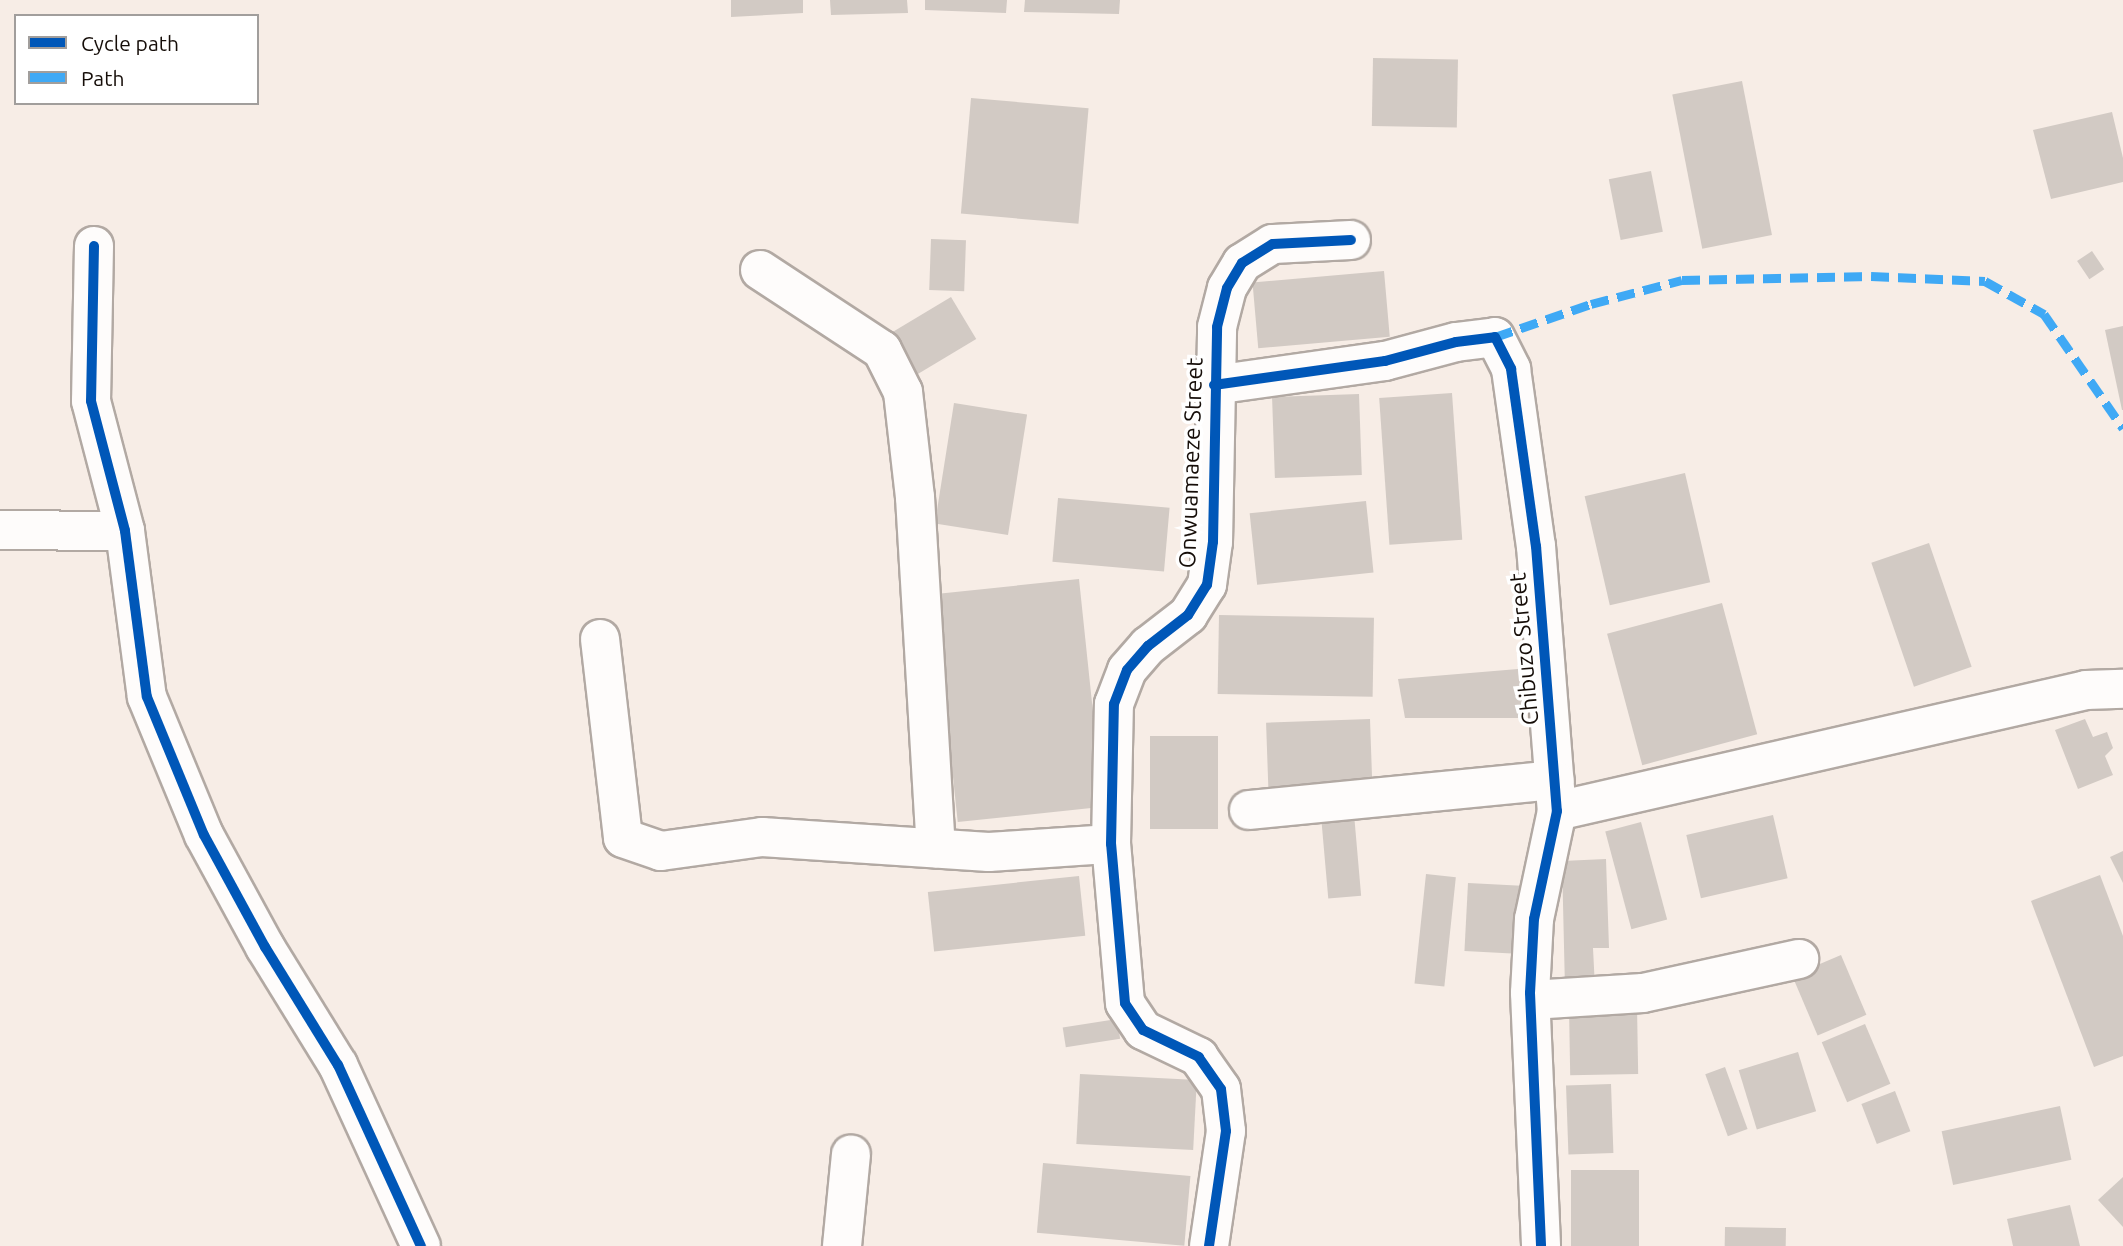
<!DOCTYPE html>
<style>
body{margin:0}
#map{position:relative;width:2123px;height:1246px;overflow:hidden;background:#f7ede6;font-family:Ubuntu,sans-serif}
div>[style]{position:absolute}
.building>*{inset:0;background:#d2cac4;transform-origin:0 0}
.roads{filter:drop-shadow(2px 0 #b2a9a3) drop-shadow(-2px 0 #b2a9a3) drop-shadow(0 2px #b2a9a3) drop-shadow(0 -2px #b2a9a3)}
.minor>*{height:38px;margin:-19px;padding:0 19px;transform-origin:19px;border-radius:19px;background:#fefcfb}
.quiet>*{height:9px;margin-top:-4.5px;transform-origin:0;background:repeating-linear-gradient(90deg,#3fa9f5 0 18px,transparent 0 27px)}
.cycleway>*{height:10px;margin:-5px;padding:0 5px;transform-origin:5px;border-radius:5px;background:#0057b8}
span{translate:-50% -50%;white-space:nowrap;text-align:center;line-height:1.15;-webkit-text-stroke:7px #fff;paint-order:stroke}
.street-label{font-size:23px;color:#150d08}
.legend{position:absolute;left:14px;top:14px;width:245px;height:91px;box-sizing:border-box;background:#fff;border:2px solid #a19e9c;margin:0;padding:9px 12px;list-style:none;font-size:21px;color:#150d08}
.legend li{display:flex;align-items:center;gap:14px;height:35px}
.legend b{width:35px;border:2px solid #a19e9c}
</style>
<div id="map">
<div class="building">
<i style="clip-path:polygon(731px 0,803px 0,803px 13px,731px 17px)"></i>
<i style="clip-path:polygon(830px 0,907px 0,908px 13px,831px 15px)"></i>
<i style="clip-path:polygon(925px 0,1007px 0,1006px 13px,925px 10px)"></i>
<i style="clip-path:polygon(1025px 0,1120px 0,1119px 14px,1024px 12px)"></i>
<i style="left:1373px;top:58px;width:85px;height:68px;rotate:1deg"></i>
<i style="left:1742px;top:81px;width:157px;height:71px;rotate:79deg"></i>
<i style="left:971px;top:98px;width:118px;height:116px;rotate:5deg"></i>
<i style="clip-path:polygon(2112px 112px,2123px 158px,2123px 182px,2051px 199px,2033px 130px)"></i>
<i style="left:1651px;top:171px;width:62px;height:43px;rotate:79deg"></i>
<i style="left:931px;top:239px;width:35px;height:51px;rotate:2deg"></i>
<i style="left:2092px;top:251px;width:22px;height:18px;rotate:56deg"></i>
<i style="left:1384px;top:271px;width:66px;height:132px;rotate:85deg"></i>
<i style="left:951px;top:297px;width:49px;height:72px;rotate:59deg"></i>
<i style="clip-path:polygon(2123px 326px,2123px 410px,2122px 410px,2105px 330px)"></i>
<i style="left:1452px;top:393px;width:147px;height:73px;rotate:86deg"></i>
<i style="left:1359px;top:394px;width:81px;height:87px;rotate:88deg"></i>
<i style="left:954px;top:403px;width:74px;height:122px;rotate:9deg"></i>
<i style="left:1685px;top:473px;width:112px;height:103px;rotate:77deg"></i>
<i style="left:1058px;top:498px;width:112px;height:64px;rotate:5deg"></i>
<i style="left:1366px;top:501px;width:72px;height:117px;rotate:84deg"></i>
<i style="left:1929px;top:543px;width:131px;height:61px;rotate:71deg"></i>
<i style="left:1079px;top:579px;width:229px;height:146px;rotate:84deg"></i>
<i style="left:1722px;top:603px;width:136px;height:119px;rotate:75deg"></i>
<i style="left:1219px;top:615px;width:155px;height:79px;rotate:1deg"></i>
<i style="clip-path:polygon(1518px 669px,1525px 718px,1405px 718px,1398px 679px)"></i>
<i style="left:1370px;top:719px;width:70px;height:104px;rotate:88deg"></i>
<i style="clip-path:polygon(2085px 719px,2093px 737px,2107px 732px,2113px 748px,2105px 756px,2113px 775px,2078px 789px,2055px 730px)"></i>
<i style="left:1150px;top:736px;width:68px;height:93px"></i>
<i style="left:1354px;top:814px;width:82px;height:33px;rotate:85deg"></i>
<i style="left:1773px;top:815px;width:65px;height:89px;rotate:77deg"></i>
<i style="left:1641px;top:822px;width:101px;height:37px;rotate:75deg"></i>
<i style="clip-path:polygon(2123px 851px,2123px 883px,2110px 857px)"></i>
<i style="clip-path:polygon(1606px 859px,1609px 948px,1593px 948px,1595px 988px,1565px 989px,1562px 861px)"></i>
<i style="left:1426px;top:874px;width:30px;height:110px;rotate:6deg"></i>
<i style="clip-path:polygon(2100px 875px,2123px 936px,2123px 1056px,2094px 1067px,2031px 901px)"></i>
<i style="left:1079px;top:876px;width:60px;height:152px;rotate:84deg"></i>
<i style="left:1468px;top:883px;width:63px;height:68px;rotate:3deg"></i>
<i style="left:1841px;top:955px;width:65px;height:53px;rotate:67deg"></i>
<i style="left:1637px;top:1006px;width:68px;height:68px;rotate:89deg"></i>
<i style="left:1117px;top:1019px;width:20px;height:55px;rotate:81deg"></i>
<i style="left:1865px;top:1024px;width:65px;height:47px;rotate:67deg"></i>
<i style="left:1798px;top:1052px;width:62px;height:62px;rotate:73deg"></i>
<i style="left:1725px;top:1067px;width:66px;height:21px;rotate:70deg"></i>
<i style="left:1080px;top:1074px;width:117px;height:70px;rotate:3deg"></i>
<i style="left:1611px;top:1084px;width:69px;height:45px;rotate:88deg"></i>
<i style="left:1895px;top:1091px;width:43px;height:36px;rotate:69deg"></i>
<i style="left:2060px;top:1106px;width:55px;height:121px;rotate:78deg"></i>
<i style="left:1043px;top:1163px;width:148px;height:70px;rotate:5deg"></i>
<i style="left:1571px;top:1170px;width:68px;height:76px"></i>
<i style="clip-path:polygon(2123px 1177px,2123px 1227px,2098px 1200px)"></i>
<i style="clip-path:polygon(2070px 1205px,2080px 1246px,2013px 1246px,2007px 1219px)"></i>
<i style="left:1725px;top:1227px;width:61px;height:19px;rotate:1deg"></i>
</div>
<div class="roads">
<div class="minor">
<i style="left:94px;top:246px;width:155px;rotate:91.1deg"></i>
<i style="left:91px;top:401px;width:134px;rotate:75.3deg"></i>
<i style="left:125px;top:531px;width:167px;rotate:82.5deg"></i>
<i style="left:147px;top:697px;width:149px;rotate:67.6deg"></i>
<i style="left:204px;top:835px;width:128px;rotate:61.4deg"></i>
<i style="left:265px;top:947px;width:139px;rotate:58.3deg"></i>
<i style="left:338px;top:1065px;width:199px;rotate:65.4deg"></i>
<i style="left:760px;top:270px;width:146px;rotate:33.3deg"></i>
<i style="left:882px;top:350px;width:47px;rotate:63.4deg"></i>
<i style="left:903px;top:392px;width:106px;rotate:83.5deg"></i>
<i style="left:915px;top:497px;width:352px;rotate:86.6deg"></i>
<i style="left:1214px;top:385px;width:173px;rotate:-8deg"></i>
<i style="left:1385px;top:361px;width:73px;rotate:-15deg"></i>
<i style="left:1456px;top:342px;width:39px;rotate:-7deg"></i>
<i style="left:1495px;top:337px;width:36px;rotate:63deg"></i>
<i style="left:1511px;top:369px;width:179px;rotate:82deg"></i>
<i style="left:1536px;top:546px;width:266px;rotate:85.5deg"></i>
<i style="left:1557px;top:811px;width:110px;rotate:102deg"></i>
<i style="left:1534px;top:919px;width:74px;rotate:93.1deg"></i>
<i style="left:1530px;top:993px;width:253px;rotate:87.5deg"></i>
<i style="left:0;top:530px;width:125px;rotate:0.5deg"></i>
<i style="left:600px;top:639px;width:200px;rotate:83.4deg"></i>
<i style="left:623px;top:838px;width:40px;rotate:18.9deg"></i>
<i style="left:661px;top:851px;width:102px;rotate:-7.9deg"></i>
<i style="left:762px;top:837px;width:227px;rotate:3.8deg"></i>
<i style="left:989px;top:852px;width:122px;rotate:-3.8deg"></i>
<i style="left:1249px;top:810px;width:307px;rotate:-5.6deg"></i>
<i style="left:1557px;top:811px;width:543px;rotate:-12.88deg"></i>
<i style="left:2086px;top:690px;width:37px;rotate:-2deg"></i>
<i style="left:1531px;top:1000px;width:112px;rotate:-3.6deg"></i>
<i style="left:1643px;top:993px;width:160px;rotate:-12.3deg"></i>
<i style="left:842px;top:1246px;width:92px;rotate:-84.4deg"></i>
<i style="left:1209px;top:1246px;width:116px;rotate:-81.6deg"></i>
<i style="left:1226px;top:1131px;width:42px;rotate:-96.8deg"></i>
<i style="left:1221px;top:1089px;width:39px;rotate:-125deg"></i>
<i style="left:1199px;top:1057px;width:62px;rotate:-154.3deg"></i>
<i style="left:1143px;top:1030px;width:32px;rotate:-124deg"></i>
<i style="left:1125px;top:1003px;width:160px;rotate:-95deg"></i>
<i style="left:1111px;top:844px;width:140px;rotate:-88.8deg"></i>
<i style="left:1114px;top:704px;width:36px;rotate:-69deg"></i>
<i style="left:1127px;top:670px;width:32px;rotate:-49deg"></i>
<i style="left:1148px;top:646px;width:51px;rotate:-37.8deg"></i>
<i style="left:1188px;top:615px;width:36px;rotate:-58deg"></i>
<i style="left:1207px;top:585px;width:43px;rotate:-82.1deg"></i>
<i style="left:1213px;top:542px;width:215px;rotate:-88.9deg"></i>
<i style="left:1217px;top:327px;width:40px;rotate:-75.6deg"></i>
<i style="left:1227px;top:288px;width:29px;rotate:-59deg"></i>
<i style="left:1242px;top:263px;width:36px;rotate:-32deg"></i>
<i style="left:1273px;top:244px;width:78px;rotate:-2.9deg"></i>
</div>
</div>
<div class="quiet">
<i style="left:1495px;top:337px;width:102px;rotate:-19deg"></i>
<i style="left:1591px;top:304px;width:94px;rotate:-14.8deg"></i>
<i style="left:1682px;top:280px;width:189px;rotate:-1.2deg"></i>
<i style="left:1871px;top:276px;width:114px;rotate:2.5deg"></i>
<i style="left:1985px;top:281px;width:68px;rotate:29.2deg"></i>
<i style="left:2044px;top:314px;width:139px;rotate:55.3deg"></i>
</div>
<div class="cycleway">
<i style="left:94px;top:246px;width:155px;rotate:91.1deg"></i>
<i style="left:91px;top:401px;width:134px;rotate:75.3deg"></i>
<i style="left:125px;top:531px;width:167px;rotate:82.5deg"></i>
<i style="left:147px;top:697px;width:149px;rotate:67.6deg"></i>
<i style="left:204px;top:835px;width:128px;rotate:61.4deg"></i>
<i style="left:265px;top:947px;width:139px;rotate:58.3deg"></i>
<i style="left:338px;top:1065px;width:199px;rotate:65.4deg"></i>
<i style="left:1214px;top:385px;width:173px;rotate:-8deg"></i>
<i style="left:1385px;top:361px;width:73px;rotate:-15deg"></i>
<i style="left:1456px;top:342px;width:39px;rotate:-7deg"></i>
<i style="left:1495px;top:337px;width:36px;rotate:63deg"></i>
<i style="left:1511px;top:369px;width:179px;rotate:82deg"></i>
<i style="left:1536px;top:546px;width:266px;rotate:85.5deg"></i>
<i style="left:1557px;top:811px;width:110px;rotate:102deg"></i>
<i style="left:1534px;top:919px;width:74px;rotate:93.1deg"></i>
<i style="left:1530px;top:993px;width:253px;rotate:87.5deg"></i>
<i style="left:1209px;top:1246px;width:116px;rotate:-81.6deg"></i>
<i style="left:1226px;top:1131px;width:42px;rotate:-96.8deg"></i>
<i style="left:1221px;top:1089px;width:39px;rotate:-125deg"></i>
<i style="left:1199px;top:1057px;width:62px;rotate:-154.3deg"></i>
<i style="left:1143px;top:1030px;width:32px;rotate:-124deg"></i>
<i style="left:1125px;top:1003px;width:160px;rotate:-95deg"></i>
<i style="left:1111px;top:844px;width:140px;rotate:-88.8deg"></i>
<i style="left:1114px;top:704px;width:36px;rotate:-69deg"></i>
<i style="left:1127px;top:670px;width:32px;rotate:-49deg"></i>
<i style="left:1148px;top:646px;width:51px;rotate:-37.8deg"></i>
<i style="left:1188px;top:615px;width:36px;rotate:-58deg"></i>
<i style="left:1207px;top:585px;width:43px;rotate:-82.1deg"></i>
<i style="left:1213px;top:542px;width:215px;rotate:-88.9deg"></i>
<i style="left:1217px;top:327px;width:40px;rotate:-75.6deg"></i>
<i style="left:1227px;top:288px;width:29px;rotate:-59deg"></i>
<i style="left:1242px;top:263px;width:36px;rotate:-32deg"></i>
<i style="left:1273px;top:244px;width:78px;rotate:-2.9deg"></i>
</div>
<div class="street-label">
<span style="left:1191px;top:463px;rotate:-88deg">Onwuamaeze Street</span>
<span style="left:1524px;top:649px;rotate:-95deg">Chibuzo Street</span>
</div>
<ul class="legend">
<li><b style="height:9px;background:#0057b8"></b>Cycle path</li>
<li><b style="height:9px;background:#3fa9f5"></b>Path</li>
</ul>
</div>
